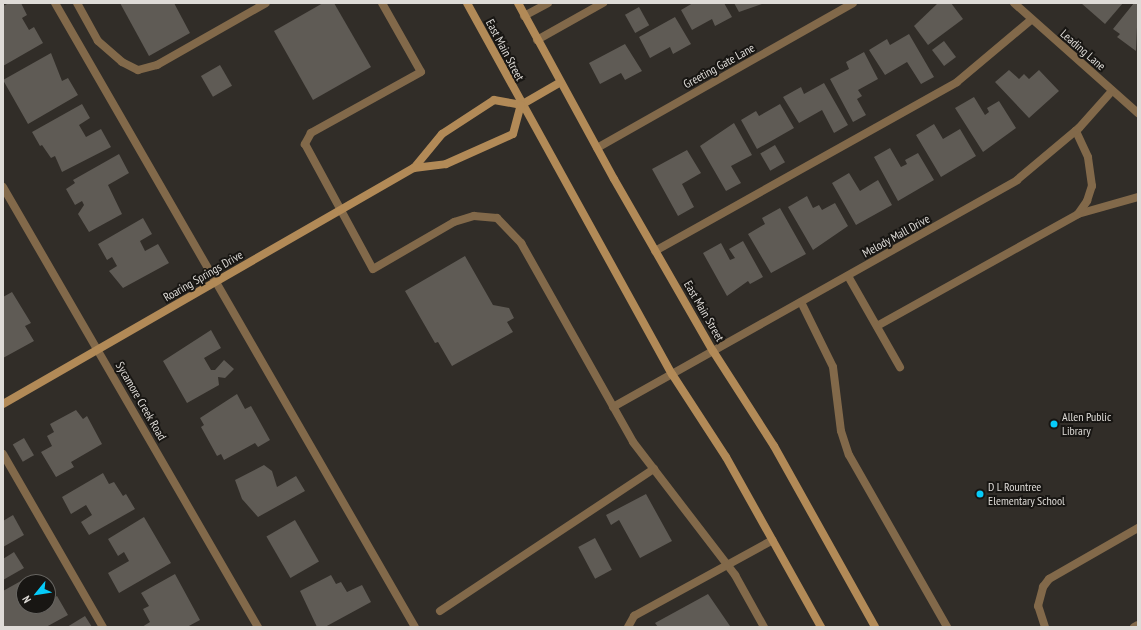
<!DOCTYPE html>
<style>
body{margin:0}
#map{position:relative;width:1141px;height:630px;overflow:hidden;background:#312d28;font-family:"PT Sans Narrow",sans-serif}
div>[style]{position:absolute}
.building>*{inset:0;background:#5f5b55;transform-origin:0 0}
.lane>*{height:8px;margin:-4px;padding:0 4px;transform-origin:4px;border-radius:4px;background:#82694a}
.street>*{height:8px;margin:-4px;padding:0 4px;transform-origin:4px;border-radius:4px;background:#82694a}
.secondary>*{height:8px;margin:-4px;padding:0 4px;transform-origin:4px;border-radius:4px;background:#b28a57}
.dots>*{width:11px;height:11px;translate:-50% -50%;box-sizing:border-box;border:2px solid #181613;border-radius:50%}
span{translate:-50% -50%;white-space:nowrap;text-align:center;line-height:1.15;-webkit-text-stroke:4px #181613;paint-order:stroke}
.street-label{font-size:12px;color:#dedbd7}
.poi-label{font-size:12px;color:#dedbd7}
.left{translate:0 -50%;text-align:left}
.frame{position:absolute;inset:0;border:4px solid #dedbd7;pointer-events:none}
.north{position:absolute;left:16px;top:574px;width:40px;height:40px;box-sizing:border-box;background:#181613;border:1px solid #676561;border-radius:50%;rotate:240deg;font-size:11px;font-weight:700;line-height:16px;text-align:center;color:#dedbd7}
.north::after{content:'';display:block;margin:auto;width:14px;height:18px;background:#06cbf9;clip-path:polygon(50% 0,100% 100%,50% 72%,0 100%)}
</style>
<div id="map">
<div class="building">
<i style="clip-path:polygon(9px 3px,21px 3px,27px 15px,22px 18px,29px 30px,34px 27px,43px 43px,3px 66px,3px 6px)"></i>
<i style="clip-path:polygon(120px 3px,174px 3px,190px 33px,149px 56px)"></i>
<i style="clip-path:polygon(323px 3px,334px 3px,371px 67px,313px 100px,274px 31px)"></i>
<i style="clip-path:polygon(693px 3px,724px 3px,732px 17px,715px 26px,712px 19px,692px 30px,681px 10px)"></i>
<i style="clip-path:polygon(734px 3px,765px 3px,739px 12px)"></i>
<i style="clip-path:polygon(938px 3px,951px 3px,963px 19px,928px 45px,914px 26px)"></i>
<i style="clip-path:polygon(1081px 3px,1123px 3px,1105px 24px)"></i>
<i style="clip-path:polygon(1134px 3px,1138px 3px,1136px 51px,1117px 37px,1120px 34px,1113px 29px)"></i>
<i style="left:639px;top:7px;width:21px;height:16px;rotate:61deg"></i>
<i style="clip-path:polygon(675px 17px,691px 44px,673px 54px,670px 47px,650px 58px,639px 37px)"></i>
<i style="clip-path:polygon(909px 34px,934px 77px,921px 84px,907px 62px,885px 75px,869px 50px,887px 39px,890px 45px)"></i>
<i style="left:944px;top:41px;width:20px;height:15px;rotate:53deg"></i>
<i style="clip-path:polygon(625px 44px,642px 71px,625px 80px,621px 73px,600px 84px,589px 63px)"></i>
<i style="clip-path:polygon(864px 52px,878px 79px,858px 90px,862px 96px,857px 99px,866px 115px,853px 122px,830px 79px,849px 69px,846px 62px)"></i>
<i style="clip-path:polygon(51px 53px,62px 81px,68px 78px,78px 95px,28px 124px,3px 80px)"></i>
<i style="left:220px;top:65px;width:24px;height:22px;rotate:60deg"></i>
<i style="clip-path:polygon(1009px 70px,1019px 79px,1024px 74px,1029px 79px,1039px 70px,1059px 91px,1029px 118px,995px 82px)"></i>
<i style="clip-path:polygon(824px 83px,848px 125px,834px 133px,822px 110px,799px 123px,783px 97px,801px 87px,804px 94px)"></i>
<i style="clip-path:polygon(974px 97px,985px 115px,989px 112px,987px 108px,999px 101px,1016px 128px,983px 152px,955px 108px)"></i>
<i style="clip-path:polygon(82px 104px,90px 118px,79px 125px,86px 137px,101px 129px,111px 147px,62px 172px,55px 156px,51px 158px,42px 145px,40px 146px,32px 132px)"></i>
<i style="clip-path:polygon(780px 104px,794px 128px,757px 149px,741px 120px,756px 111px,759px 116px)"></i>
<i style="clip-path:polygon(734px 123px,752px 155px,731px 166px,741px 183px,726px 191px,700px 146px)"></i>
<i style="clip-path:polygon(934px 124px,943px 139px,960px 129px,976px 156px,941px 177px,916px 135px)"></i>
<i style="left:775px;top:145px;width:20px;height:17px;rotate:60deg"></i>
<i style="clip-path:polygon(890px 148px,901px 167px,907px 164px,905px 160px,918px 153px,934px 180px,898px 201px,874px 157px)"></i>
<i style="clip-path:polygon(687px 150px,701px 173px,682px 184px,694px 207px,678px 216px,652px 169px)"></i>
<i style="clip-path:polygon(119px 154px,129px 173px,108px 185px,122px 214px,89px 232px,78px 214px,84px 205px,82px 201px,75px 205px,66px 189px,75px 183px,73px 180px)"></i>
<i style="clip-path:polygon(849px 173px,860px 191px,878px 180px,892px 205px,856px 225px,832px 183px)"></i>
<i style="clip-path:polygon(807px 196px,813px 208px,819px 205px,822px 210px,835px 203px,848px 226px,813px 250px,788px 207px)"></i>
<i style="clip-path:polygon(780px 208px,806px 254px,771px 273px,748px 234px,765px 224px,762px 218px)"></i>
<i style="clip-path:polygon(143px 218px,152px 234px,140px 241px,145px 251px,158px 244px,169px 263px,123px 288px,109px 271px,117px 266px,112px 257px,107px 260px,98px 244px)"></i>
<i style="clip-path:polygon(743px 241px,763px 277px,750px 284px,748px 281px,727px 296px,703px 253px,721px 243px,730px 260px,735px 258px,729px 249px)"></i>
<i style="clip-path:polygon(465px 256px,493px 305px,509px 308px,514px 318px,507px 322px,513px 332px,452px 366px,438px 342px,435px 343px,405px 291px)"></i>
<i style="clip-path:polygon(12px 292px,31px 323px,25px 326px,34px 341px,3px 358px,3px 297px)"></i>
<i style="clip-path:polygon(211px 330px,221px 348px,204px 358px,211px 370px,215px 370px,224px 360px,234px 369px,225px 378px,218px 377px,219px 385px,187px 403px,163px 361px)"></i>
<i style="clip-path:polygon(237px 394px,245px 409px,251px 406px,270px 440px,258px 447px,255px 443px,224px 460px,221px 454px,217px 456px,201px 427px,204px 425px,200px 418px)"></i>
<i style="clip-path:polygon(76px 410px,83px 419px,87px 416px,102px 444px,71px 462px,74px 467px,56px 477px,41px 452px,52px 446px,47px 436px,54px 432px,50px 424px)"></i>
<i style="left:24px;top:438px;width:20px;height:13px;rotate:60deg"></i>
<i style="clip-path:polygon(264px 465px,272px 471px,277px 487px,296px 476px,305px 491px,258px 517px,242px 499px,235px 480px)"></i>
<i style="clip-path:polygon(103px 473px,109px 484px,114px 482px,123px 496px,126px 494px,135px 509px,89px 535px,81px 522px,92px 515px,86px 505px,71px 514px,62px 497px)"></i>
<i style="clip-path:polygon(646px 494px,672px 541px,640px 558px,619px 520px,611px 525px,606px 515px)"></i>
<i style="clip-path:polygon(13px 515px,24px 535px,3px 547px,3px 521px)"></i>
<i style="clip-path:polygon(144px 517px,171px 563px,119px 593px,108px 573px,129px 561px,124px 552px,118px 556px,108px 539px)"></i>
<i style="left:295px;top:520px;width:48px;height:33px;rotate:60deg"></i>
<i style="left:595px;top:538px;width:36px;height:19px;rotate:62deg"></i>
<i style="clip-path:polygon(14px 552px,24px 568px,3px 580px,3px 559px)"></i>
<i style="clip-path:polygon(175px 574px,200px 620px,187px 627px,142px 627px,150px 622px,143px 609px,149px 606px,141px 593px)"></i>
<i style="clip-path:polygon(331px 575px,336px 584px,341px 582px,347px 592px,362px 585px,371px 602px,325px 627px,317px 627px,300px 591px)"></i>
<i style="clip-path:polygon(28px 577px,31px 582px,24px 582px,24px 606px,48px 606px,48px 601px,57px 596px,68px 615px,46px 627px,3px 627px,3px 591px)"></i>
<i style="clip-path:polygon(708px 594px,730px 626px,658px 627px,655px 623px)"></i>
<i style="clip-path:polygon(85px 616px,92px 627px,67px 627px)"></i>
</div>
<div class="lane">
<i style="left:55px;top:3px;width:720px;rotate:60.02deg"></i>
<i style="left:77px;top:3px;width:43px;rotate:61.1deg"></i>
<i style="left:98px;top:41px;width:32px;rotate:41deg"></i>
<i style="left:122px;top:62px;width:18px;rotate:27deg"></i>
<i style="left:138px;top:70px;width:20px;rotate:-15deg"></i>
<i style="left:157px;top:65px;width:125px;rotate:-29.6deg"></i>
<i style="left:382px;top:3px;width:79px;rotate:60.5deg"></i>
<i style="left:421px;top:72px;width:126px;rotate:151deg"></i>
<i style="left:311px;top:133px;width:13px;rotate:119deg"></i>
<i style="left:305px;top:144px;width:142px;rotate:61.5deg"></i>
<i style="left:373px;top:269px;width:94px;rotate:-30.1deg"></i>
<i style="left:454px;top:222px;width:21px;rotate:-17deg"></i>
<i style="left:474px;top:216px;width:23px;rotate:5deg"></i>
<i style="left:497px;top:218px;width:35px;rotate:46deg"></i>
<i style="left:521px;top:243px;width:228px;rotate:60.6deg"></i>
<i style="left:633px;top:442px;width:168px;rotate:52.5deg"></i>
<i style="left:735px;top:575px;width:60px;rotate:60.9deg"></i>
<i style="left:524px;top:16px;width:27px;rotate:-28deg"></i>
<i style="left:537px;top:40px;width:76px;rotate:-29.3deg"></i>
<i style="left:1078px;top:214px;width:62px;rotate:-15.8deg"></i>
<i style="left:655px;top:251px;width:346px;rotate:-29.2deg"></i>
<i style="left:957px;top:82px;width:97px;rotate:-40deg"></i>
<i style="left:848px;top:276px;width:105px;rotate:60.3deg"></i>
<i style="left:801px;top:302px;width:72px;rotate:63.8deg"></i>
<i style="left:833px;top:367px;width:64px;rotate:82.9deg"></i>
<i style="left:841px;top:431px;width:25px;rotate:72deg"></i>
<i style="left:849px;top:455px;width:198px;rotate:60.3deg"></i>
<i style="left:877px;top:326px;width:230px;rotate:-29.1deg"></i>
<i style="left:1078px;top:214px;width:16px;rotate:-55deg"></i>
<i style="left:1087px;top:201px;width:16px;rotate:-72deg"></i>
<i style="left:1092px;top:186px;width:29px;rotate:-98deg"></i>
<i style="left:1088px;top:157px;width:29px;rotate:-115deg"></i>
<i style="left:613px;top:407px;width:68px;rotate:-29.2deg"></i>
<i style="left:3px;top:454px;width:200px;rotate:60deg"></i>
<i style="left:440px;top:611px;width:257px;rotate:-33.6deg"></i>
<i style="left:628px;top:627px;width:13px;rotate:-61deg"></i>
<i style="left:634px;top:616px;width:158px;rotate:-28.7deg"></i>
<i style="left:1045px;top:627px;width:22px;rotate:-108deg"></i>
<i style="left:1038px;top:606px;width:20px;rotate:-75deg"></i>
<i style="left:1043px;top:587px;width:10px;rotate:-53deg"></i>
<i style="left:1049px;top:579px;width:103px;rotate:-29.8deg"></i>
<i style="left:1134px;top:627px;width:4px;rotate:-27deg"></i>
</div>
<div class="street">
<i style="left:1014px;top:3px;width:166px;rotate:41.6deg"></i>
<i style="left:597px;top:148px;width:294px;rotate:-29.5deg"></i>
<i style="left:3px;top:187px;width:509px;rotate:59.91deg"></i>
<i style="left:672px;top:374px;width:396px;rotate:-29.3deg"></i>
<i style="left:1017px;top:180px;width:81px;rotate:-40deg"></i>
<i style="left:1079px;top:128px;width:50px;rotate:-48.3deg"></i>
</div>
<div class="secondary">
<i style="left:467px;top:3px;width:424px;rotate:61.1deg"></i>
<i style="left:672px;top:374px;width:99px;rotate:57deg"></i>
<i style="left:726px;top:457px;width:195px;rotate:60.8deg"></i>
<i style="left:518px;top:3px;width:200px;rotate:61.4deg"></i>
<i style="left:614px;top:179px;width:198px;rotate:60.1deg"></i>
<i style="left:713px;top:351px;width:113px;rotate:57.3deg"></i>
<i style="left:774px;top:446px;width:207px;rotate:60.8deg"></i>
<i style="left:521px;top:105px;width:44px;rotate:-30.1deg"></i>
<i style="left:414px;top:168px;width:44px;rotate:-50.5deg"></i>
<i style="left:442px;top:134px;width:62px;rotate:-33.2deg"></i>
<i style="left:494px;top:100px;width:27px;rotate:10deg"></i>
<i style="left:3px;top:404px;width:474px;rotate:-29.9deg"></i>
<i style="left:414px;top:168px;width:32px;rotate:-7deg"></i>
<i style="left:446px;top:164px;width:73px;rotate:-24.1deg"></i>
<i style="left:513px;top:134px;width:30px;rotate:-75deg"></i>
</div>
<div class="dots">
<i style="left:1054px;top:424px;background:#06cbf9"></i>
<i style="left:980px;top:494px;background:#06cbf9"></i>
</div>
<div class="street-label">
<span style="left:505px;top:50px;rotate:62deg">East Main Street</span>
<span style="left:1083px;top:50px;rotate:41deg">Leading Lane</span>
<span style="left:719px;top:66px;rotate:-29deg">Greeting Gate Lane</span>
<span style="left:896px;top:236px;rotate:-29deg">Melody Mall Drive</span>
<span style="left:203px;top:276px;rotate:-30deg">Roaring Springs Drive</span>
<span style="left:704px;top:311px;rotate:60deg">East Main Street</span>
<span style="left:141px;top:401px;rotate:60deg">Sycamore Creek Road</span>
</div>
<div class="poi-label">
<span class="left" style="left:1062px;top:424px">Allen Public<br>Library</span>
<span class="left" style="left:988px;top:494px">D L Rountree<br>Elementary School</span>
</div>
<div class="frame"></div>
<div class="north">N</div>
</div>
